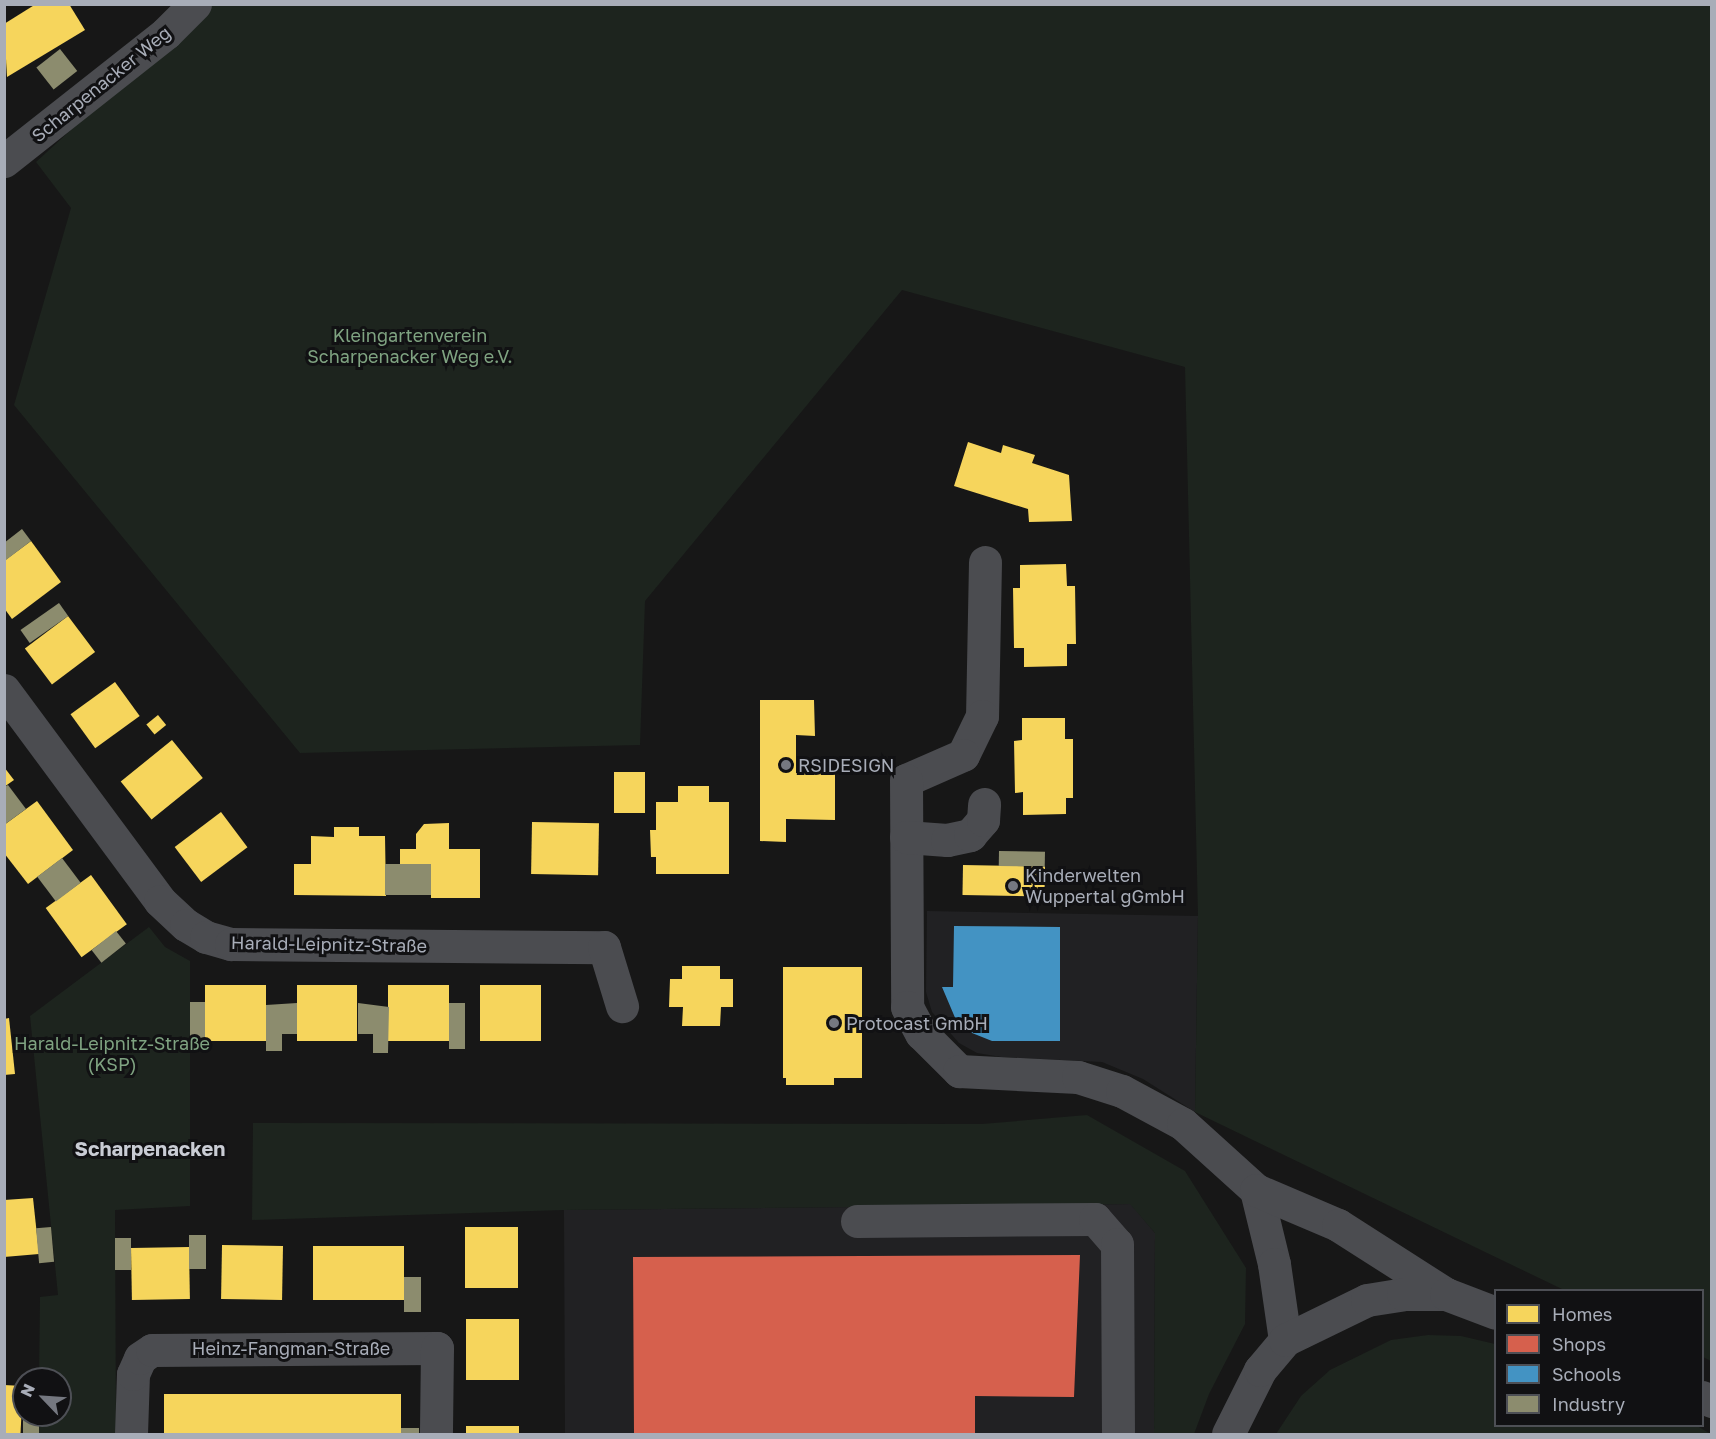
<!DOCTYPE html>
<meta charset="utf-8">
<style>
body{margin:0}
#map{position:relative;width:1716px;height:1439px;overflow:hidden;background:#171717;font-family:"Golos Text",sans-serif}
div>[style]{position:absolute}
.built>*{inset:0;background:#212123}
.green>*{inset:0;background:#1d241e}
.homes>*{inset:0;background:#f6d55c;transform-origin:0 0}
.shops>*{inset:0;background:#d6604d}
.schools>*{inset:0;background:#4393c3}
.industry>*{inset:0;background:#8c8c6e;transform-origin:0 0}
.minor>*{height:33px;margin:-16.5px;padding:0 16.5px;transform-origin:16.5px;border-radius:16.5px;background:#4b4c50}
.dots>*{width:16px;height:16px;translate:-50% -50%;box-sizing:border-box;border:3px solid #111113;border-radius:50%}
span{translate:-50% -50%;white-space:nowrap;text-align:center;line-height:1.15;-webkit-text-stroke:6px #111113;paint-order:stroke}
.street-label{font-size:18px;color:#a8adb8}
.park-label{font-size:18px;color:#7fa381}
.poi-label{font-size:18px;color:#a8adb8}
.left{translate:0 -50%;text-align:left}
.neighbourhood-label{font-size:20px;color:#c9ccd4;font-weight:700}
.frame{position:absolute;inset:0;border:6px solid #a8adb8;pointer-events:none}
.legend{position:absolute;left:1494px;top:1289px;width:210px;height:138px;box-sizing:border-box;background:#111113;border:2px solid #4d4f55;margin:0;padding:8px 10px;list-style:none;font-size:18px;color:#a8adb8}
.legend li{display:flex;align-items:center;gap:12px;height:30px}
.legend b{width:30px;border:2px solid #4d4f55}
.north{position:absolute;left:12px;top:1367px;width:60px;height:60px;box-sizing:border-box;background:#111113;border:2px solid #4d4f55;border-radius:50%;rotate:295deg;font-size:16px;font-weight:700;line-height:24px;text-align:center;color:#a8adb8}
.north::after{content:'';display:block;margin:auto;width:21px;height:27px;background:#757880;clip-path:polygon(50% 0,100% 100%,50% 72%,0 100%)}
</style>
<div id="map">
<div class="built">
<i style="clip-path:polygon(927px 911px,1198px 916px,1195px 1112px,1143px 1079px,1102px 1062px,1001px 1057px,977px 1053px,959px 1043px,932px 1012px,926px 992px)"></i>
<i style="clip-path:polygon(1131px 1204px,1155px 1233px,1154px 1434px,565px 1434px,564px 1210px)"></i>
</div>
<div class="green">
<i style="clip-path:polygon(207px 5px,1711px 5px,1711px 1361px,1703px 1357px,1702px 1290px,1564px 1290px,1195px 1112px,1198px 916px,1185px 367px,902px 290px,645px 601px,640px 745px,300px 753px,14px 405px,71px 208px,36px 162px)"></i>
<i style="clip-path:polygon(149px 927px,165px 947px,190px 961px,190px 1206px,115px 1210px,116px 1434px,39px 1434px,39px 1415px,60px 1415px,60px 1379px,39px 1379px,40px 1297px,58px 1295px,30px 1016px)"></i>
<i style="clip-path:polygon(1087px 1115px,1185px 1171px,1246px 1268px,1245px 1324px,1209px 1394px,1194px 1434px,1154px 1434px,1155px 1233px,1130px 1204px,564px 1210px,252px 1220px,253px 1123px,982px 1124px)"></i>
<i style="clip-path:polygon(1428px 1335px,1461px 1336px,1495px 1344px,1496px 1426px,1697px 1426px,1711px 1434px,1276px 1434px,1301px 1396px,1330px 1370px,1391px 1340px)"></i>
</div>
<div class="homes">
<i style="clip-path:polygon(36px 4px,69px 4px,85px 30px,7px 77px,4px 24px)"></i>
<i style="clip-path:polygon(968px 442px,1001px 453px,1003px 445px,1035px 455px,1032px 463px,1069px 475px,1072px 521px,1029px 522px,1028px 509px,954px 486px)"></i>
<i style="clip-path:polygon(31px 541px,61px 582px,12px 619px,4px 608px,4px 561px)"></i>
<i style="clip-path:polygon(1066px 564px,1067px 586px,1075px 586px,1076px 644px,1067px 644px,1067px 666px,1024px 667px,1024px 648px,1014px 648px,1013px 588px,1020px 588px,1020px 565px)"></i>
<i style="left:68px;top:616px;width:45px;height:54px;rotate:53deg"></i>
<i style="left:115px;top:682px;width:42px;height:55px;rotate:54deg"></i>
<i style="clip-path:polygon(760px 700px,814px 700px,815px 736px,796px 735px,796px 773px,835px 773px,835px 820px,786px 819px,786px 842px,760px 841px)"></i>
<i style="left:158px;top:715px;width:13px;height:15px;rotate:51deg"></i>
<i style="clip-path:polygon(1022px 718px,1065px 718px,1065px 739px,1073px 739px,1073px 798px,1066px 798px,1066px 814px,1023px 815px,1023px 792px,1015px 793px,1014px 741px,1022px 740px)"></i>
<i style="left:172px;top:740px;width:49px;height:66px;rotate:51deg"></i>
<i style="clip-path:polygon(4px 767px,14px 780px,4px 787px)"></i>
<i style="left:614px;top:772px;width:31px;height:41px"></i>
<i style="clip-path:polygon(678px 786px,709px 786px,709px 802px,729px 802px,729px 874px,656px 874px,656px 857px,651px 857px,650px 830px,656px 830px,656px 802px,678px 802px)"></i>
<i style="clip-path:polygon(37px 801px,73px 850px,28px 884px,4px 853px,4px 825px)"></i>
<i style="left:221px;top:812px;width:44px;height:58px;rotate:53deg"></i>
<i style="left:532px;top:822px;width:67px;height:52px;rotate:1deg"></i>
<i style="clip-path:polygon(449px 823px,449px 849px,480px 849px,480px 898px,431px 898px,431px 864px,400px 864px,400px 849px,416px 849px,416px 834px,424px 824px)"></i>
<i style="clip-path:polygon(334px 827px,359px 827px,359px 836px,385px 836px,386px 896px,294px 895px,294px 864px,311px 864px,311px 836px,334px 837px)"></i>
<i style="left:963px;top:865px;width:82px;height:30px;rotate:1deg"></i>
<i style="left:91px;top:875px;width:61px;height:56px;rotate:54deg"></i>
<i style="clip-path:polygon(682px 966px,720px 966px,720px 979px,733px 979px,733px 1007px,721px 1007px,720px 1026px,682px 1026px,683px 1007px,669px 1007px,670px 979px,682px 979px)"></i>
<i style="clip-path:polygon(783px 967px,862px 967px,862px 1078px,834px 1078px,834px 1085px,786px 1085px,786px 1078px,783px 1078px)"></i>
<i style="left:205px;top:985px;width:61px;height:56px"></i>
<i style="left:297px;top:985px;width:60px;height:56px"></i>
<i style="left:388px;top:985px;width:61px;height:56px"></i>
<i style="left:480px;top:985px;width:61px;height:56px"></i>
<i style="clip-path:polygon(9px 1018px,15px 1074px,4px 1075px,4px 1019px)"></i>
<i style="clip-path:polygon(33px 1198px,39px 1254px,4px 1257px,4px 1200px)"></i>
<i style="left:465px;top:1227px;width:53px;height:61px"></i>
<i style="left:283px;top:1246px;width:54px;height:61px;rotate:91deg"></i>
<i style="left:313px;top:1246px;width:91px;height:54px"></i>
<i style="left:189px;top:1247px;width:52px;height:58px;rotate:89deg"></i>
<i style="left:466px;top:1319px;width:53px;height:61px"></i>
<i style="left:4px;top:1385px;width:19px;height:49px;rotate:3deg"></i>
<i style="left:164px;top:1394px;width:237px;height:40px"></i>
<i style="left:466px;top:1426px;width:53px;height:8px"></i>
</div>
<div class="shops">
<i style="clip-path:polygon(1080px 1255px,1074px 1397px,975px 1396px,975px 1434px,634px 1434px,633px 1257px)"></i>
</div>
<div class="schools">
<i style="clip-path:polygon(954px 926px,1060px 927px,1060px 1041px,992px 1041px,972px 1033px,956px 1020px,942px 987px,953px 987px)"></i>
</div>
<div class="industry">
<i style="left:60px;top:49px;width:28px;height:30px;rotate:52deg"></i>
<i style="clip-path:polygon(22px 529px,31px 541px,6px 560px,4px 543px)"></i>
<i style="left:59px;top:603px;width:16px;height:47px;rotate:55deg"></i>
<i style="clip-path:polygon(8px 785px,26px 809px,4px 825px,4px 787px)"></i>
<i style="left:999px;top:851px;width:46px;height:15px;rotate:1deg"></i>
<i style="left:62px;top:858px;width:31px;height:31px;rotate:53deg"></i>
<i style="left:385px;top:864px;width:46px;height:31px"></i>
<i style="left:116px;top:931px;width:16px;height:31px;rotate:52deg"></i>
<i style="left:190px;top:1002px;width:15px;height:45px"></i>
<i style="clip-path:polygon(297px 1003px,297px 1034px,282px 1034px,282px 1051px,266px 1051px,266px 1005px)"></i>
<i style="clip-path:polygon(358px 1003px,389px 1007px,388px 1053px,373px 1053px,373px 1034px,358px 1034px)"></i>
<i style="left:449px;top:1003px;width:16px;height:46px"></i>
<i style="left:51px;top:1227px;width:35px;height:15px;rotate:85deg"></i>
<i style="left:189px;top:1235px;width:17px;height:34px"></i>
<i style="left:115px;top:1238px;width:16px;height:32px"></i>
<i style="left:404px;top:1277px;width:17px;height:35px"></i>
<i style="left:23px;top:1416px;width:16px;height:18px"></i>
<i style="left:401px;top:1428px;width:18px;height:6px"></i>
</div>
<div class="minor">
<i style="left:4px;top:161px;width:206px;rotate:-38.3deg"></i>
<i style="left:166px;top:33px;width:41px;rotate:-45deg"></i>
<i style="left:985px;top:562px;width:154px;rotate:91.1deg"></i>
<i style="left:982px;top:716px;width:43px;rotate:116deg"></i>
<i style="left:963px;top:755px;width:62px;rotate:156.3deg"></i>
<i style="left:906px;top:780px;width:227px;rotate:89.7deg"></i>
<i style="left:907px;top:1007px;width:30px;rotate:62deg"></i>
<i style="left:921px;top:1033px;width:54px;rotate:45deg"></i>
<i style="left:959px;top:1071px;width:119px;rotate:2.9deg"></i>
<i style="left:1078px;top:1077px;width:46px;rotate:17.7deg"></i>
<i style="left:1122px;top:1091px;width:69px;rotate:28.4deg"></i>
<i style="left:1183px;top:1124px;width:98px;rotate:42.1deg"></i>
<i style="left:1256px;top:1190px;width:76px;rotate:76.3deg"></i>
<i style="left:1274px;top:1264px;width:77px;rotate:81.8deg"></i>
<i style="left:4px;top:690px;width:262px;rotate:53.5deg"></i>
<i style="left:160px;top:901px;width:35px;rotate:43deg"></i>
<i style="left:186px;top:925px;width:23px;rotate:31deg"></i>
<i style="left:206px;top:937px;width:26px;rotate:16deg"></i>
<i style="left:231px;top:944px;width:373px;rotate:0.5deg"></i>
<i style="left:604px;top:947px;width:62px;rotate:73deg"></i>
<i style="left:906px;top:837px;width:41px;rotate:4.2deg"></i>
<i style="left:947px;top:840px;width:24px;rotate:-12deg"></i>
<i style="left:970px;top:835px;width:20px;rotate:-49deg"></i>
<i style="left:983px;top:820px;width:16px;rotate:-86deg"></i>
<i style="left:1256px;top:1190px;width:89px;rotate:23.1deg"></i>
<i style="left:1338px;top:1225px;width:128px;rotate:32.6deg"></i>
<i style="left:857px;top:1221px;width:238px;rotate:-0.5deg"></i>
<i style="left:1095px;top:1219px;width:33px;rotate:49deg"></i>
<i style="left:1117px;top:1244px;width:190px;rotate:89.7deg"></i>
<i style="left:1702px;top:1397px;width:11px;rotate:22deg"></i>
<i style="left:131px;top:1434px;width:60px;rotate:-88.1deg"></i>
<i style="left:133px;top:1374px;width:17px;rotate:-66deg"></i>
<i style="left:140px;top:1358px;width:14px;rotate:-34deg"></i>
<i style="left:152px;top:1350px;width:285px;rotate:-0.4deg"></i>
<i style="left:437px;top:1348px;width:86px;rotate:90.7deg"></i>
<i style="left:1228px;top:1434px;width:72px;rotate:-63.4deg"></i>
<i style="left:1260px;top:1370px;width:39px;rotate:-50deg"></i>
<i style="left:1285px;top:1340px;width:91px;rotate:-26deg"></i>
<i style="left:1367px;top:1300px;width:36px;rotate:-9deg"></i>
<i style="left:1403px;top:1294px;width:43px"></i>
<i style="left:1446px;top:1294px;width:53px;rotate:20.8deg"></i>
</div>
<div class="dots">
<i style="left:786px;top:765px;background:#757880"></i>
<i style="left:1013px;top:886px;background:#757880"></i>
<i style="left:834px;top:1023px;background:#757880"></i>
</div>
<div class="street-label">
<span style="left:101px;top:84px;rotate:-39deg">Scharpenacker Weg</span>
<span style="left:329px;top:944px;rotate:1deg">Harald-Leipnitz-Straße</span>
<span style="left:291px;top:1348px">Heinz-Fangman-Straße</span>
</div>
<div class="park-label">
<span style="left:410px;top:346px">Kleingartenverein<br>Scharpenacker Weg e.V.</span>
<span style="left:112px;top:1054px">Harald-Leipnitz-Straße<br>(KSP)</span>
</div>
<div class="poi-label">
<span class="left" style="left:798px;top:765px">RSIDESIGN</span>
<span class="left" style="left:1025px;top:886px">Kinderwelten<br>Wuppertal gGmbH</span>
<span class="left" style="left:846px;top:1023px">Protocast GmbH</span>
</div>
<div class="neighbourhood-label">
<span style="left:150px;top:1148px">Scharpenacken</span>
</div>
<div class="frame"></div>
<ul class="legend">
<li><b style="height:16px;background:#f6d55c"></b>Homes</li>
<li><b style="height:16px;background:#d6604d"></b>Shops</li>
<li><b style="height:16px;background:#4393c3"></b>Schools</li>
<li><b style="height:16px;background:#8c8c6e"></b>Industry</li>
</ul>
<div class="north">N</div>
</div>
